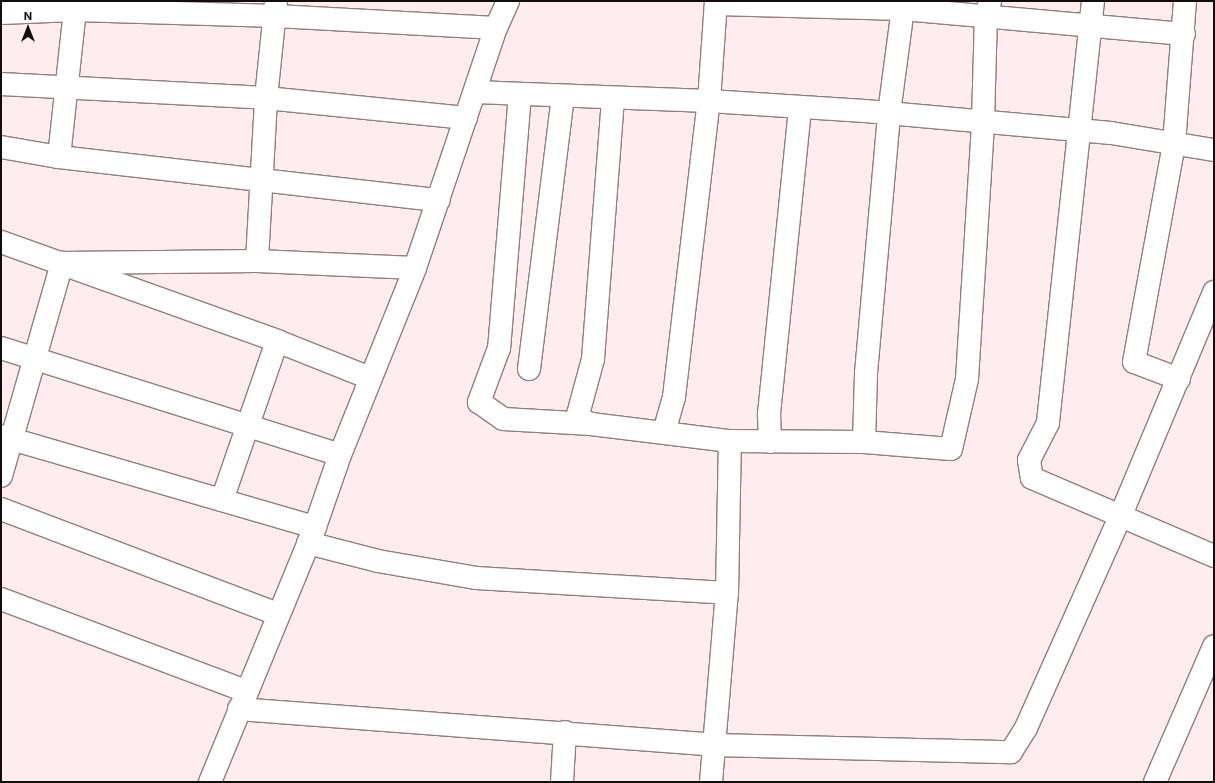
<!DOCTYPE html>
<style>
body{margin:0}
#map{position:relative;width:1215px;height:783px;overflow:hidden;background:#feecee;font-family:Inter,sans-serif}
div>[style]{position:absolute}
.roads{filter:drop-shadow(1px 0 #917e7f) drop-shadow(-1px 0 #917e7f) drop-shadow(0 1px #917e7f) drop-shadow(0 -1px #917e7f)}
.minor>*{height:22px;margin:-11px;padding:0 11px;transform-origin:11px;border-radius:11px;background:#fff}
span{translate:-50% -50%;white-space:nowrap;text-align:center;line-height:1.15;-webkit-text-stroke:3px #fff;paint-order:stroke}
.frame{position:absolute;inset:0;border:2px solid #120c0c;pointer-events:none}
.north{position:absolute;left:8px;top:8px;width:40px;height:40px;-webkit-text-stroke:3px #fff;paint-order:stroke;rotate:0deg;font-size:11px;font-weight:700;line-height:16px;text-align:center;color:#120c0c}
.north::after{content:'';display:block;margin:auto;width:14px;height:18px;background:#120c0c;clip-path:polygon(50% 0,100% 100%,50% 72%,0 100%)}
</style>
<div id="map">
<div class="roads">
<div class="minor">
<i style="left:1093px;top:1px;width:424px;rotate:96.1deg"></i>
<i style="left:1048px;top:423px;width:42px;rotate:117.2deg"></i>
<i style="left:1029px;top:460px;width:18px;rotate:81deg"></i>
<i style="left:1032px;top:478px;width:198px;rotate:23.2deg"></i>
<i style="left:716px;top:4px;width:187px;rotate:1.5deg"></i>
<i style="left:903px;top:9px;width:282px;rotate:5.1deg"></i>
<i style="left:1px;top:13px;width:74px;rotate:-2.3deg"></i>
<i style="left:75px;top:10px;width:201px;rotate:1.7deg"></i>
<i style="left:276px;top:16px;width:220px;rotate:3.1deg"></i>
<i style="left:1px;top:84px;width:265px;rotate:3deg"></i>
<i style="left:266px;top:98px;width:201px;rotate:5.7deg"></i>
<i style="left:475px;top:92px;width:234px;rotate:2.2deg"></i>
<i style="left:709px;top:101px;width:156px;rotate:3.7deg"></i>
<i style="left:865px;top:111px;width:247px;rotate:5.1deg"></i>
<i style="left:1111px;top:133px;width:104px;rotate:9.4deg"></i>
<i style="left:520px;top:94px;width:255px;rotate:94.7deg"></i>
<i style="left:499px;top:348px;width:58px;rotate:110.3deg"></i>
<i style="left:479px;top:402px;width:29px;rotate:35deg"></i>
<i style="left:503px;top:419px;width:88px;rotate:3.3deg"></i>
<i style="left:591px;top:424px;width:140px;rotate:7deg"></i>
<i style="left:730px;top:441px;width:134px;rotate:0.4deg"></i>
<i style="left:864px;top:442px;width:87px;rotate:4.6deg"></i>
<i style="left:951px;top:449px;width:72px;rotate:-77.1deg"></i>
<i style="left:967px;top:379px;width:257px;rotate:-86.4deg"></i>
<i style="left:983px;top:122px;width:106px;rotate:-88.4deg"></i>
<i style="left:986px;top:16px;width:16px;rotate:-75deg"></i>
<i style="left:1px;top:147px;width:59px;rotate:9.8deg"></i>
<i style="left:59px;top:157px;width:382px;rotate:6.5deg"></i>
<i style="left:59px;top:157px;width:148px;rotate:-83.8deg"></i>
<i style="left:1px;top:242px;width:293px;rotate:19.7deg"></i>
<i style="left:277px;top:341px;width:100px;rotate:21.7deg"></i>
<i style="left:257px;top:261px;width:163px;rotate:-86.8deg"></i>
<i style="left:266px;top:98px;width:98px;rotate:-84.1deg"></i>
<i style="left:1px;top:348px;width:355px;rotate:17.5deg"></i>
<i style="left:529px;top:369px;width:275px;rotate:-82.9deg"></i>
<i style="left:1179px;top:379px;width:48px;rotate:-159.3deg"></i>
<i style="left:1134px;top:362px;width:222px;rotate:-79.6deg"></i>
<i style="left:1174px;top:144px;width:143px;rotate:-85.6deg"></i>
<i style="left:591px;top:424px;width:15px;rotate:-157deg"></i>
<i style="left:577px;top:418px;width:61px;rotate:-74.8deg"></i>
<i style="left:593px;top:359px;width:262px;rotate:-85.6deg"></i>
<i style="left:664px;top:432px;width:36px;rotate:-74deg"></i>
<i style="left:674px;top:397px;width:298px;rotate:-83.3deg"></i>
<i style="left:709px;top:101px;width:100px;rotate:-86deg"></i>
<i style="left:1px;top:436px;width:327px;rotate:16.2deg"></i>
<i style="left:770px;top:442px;width:28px;rotate:-92deg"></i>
<i style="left:769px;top:414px;width:308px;rotate:-84.2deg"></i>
<i style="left:864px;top:442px;width:69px;rotate:-88.3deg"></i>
<i style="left:866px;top:373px;width:261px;rotate:-84.9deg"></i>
<i style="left:889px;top:113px;width:113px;rotate:-82.4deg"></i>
<i style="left:1px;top:476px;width:222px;rotate:-74deg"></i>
<i style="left:62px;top:263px;width:195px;rotate:-0.6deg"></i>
<i style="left:257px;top:261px;width:158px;rotate:2.5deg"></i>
<i style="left:222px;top:500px;width:168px;rotate:-70.9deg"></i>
<i style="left:1px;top:509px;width:296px;rotate:20.8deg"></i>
<i style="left:308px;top:543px;width:72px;rotate:14.4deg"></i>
<i style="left:378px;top:561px;width:99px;rotate:9.8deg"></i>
<i style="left:476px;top:578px;width:251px;rotate:3.4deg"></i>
<i style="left:1px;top:599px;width:262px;rotate:20.6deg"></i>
<i style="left:239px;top:709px;width:476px;rotate:4.3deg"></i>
<i style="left:714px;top:745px;width:297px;rotate:1.4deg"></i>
<i style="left:1011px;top:752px;width:28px;rotate:-58deg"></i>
<i style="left:1026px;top:728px;width:231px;rotate:-66deg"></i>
<i style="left:1120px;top:517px;width:244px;rotate:-67.3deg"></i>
<i style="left:210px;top:782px;width:276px;rotate:-67.6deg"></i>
<i style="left:315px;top:527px;width:76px;rotate:-70.9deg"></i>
<i style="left:340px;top:455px;width:201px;rotate:-68.1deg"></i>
<i style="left:415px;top:268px;width:253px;rotate:-71.4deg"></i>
<i style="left:496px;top:28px;width:30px;rotate:-66deg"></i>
<i style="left:562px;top:782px;width:50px;rotate:-86.6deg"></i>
<i style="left:711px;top:782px;width:190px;rotate:-85.2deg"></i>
<i style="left:727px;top:593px;width:152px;rotate:-88.9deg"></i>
<i style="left:1155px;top:782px;width:148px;rotate:-66.5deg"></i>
</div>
</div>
<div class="frame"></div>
<div class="north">N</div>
</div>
